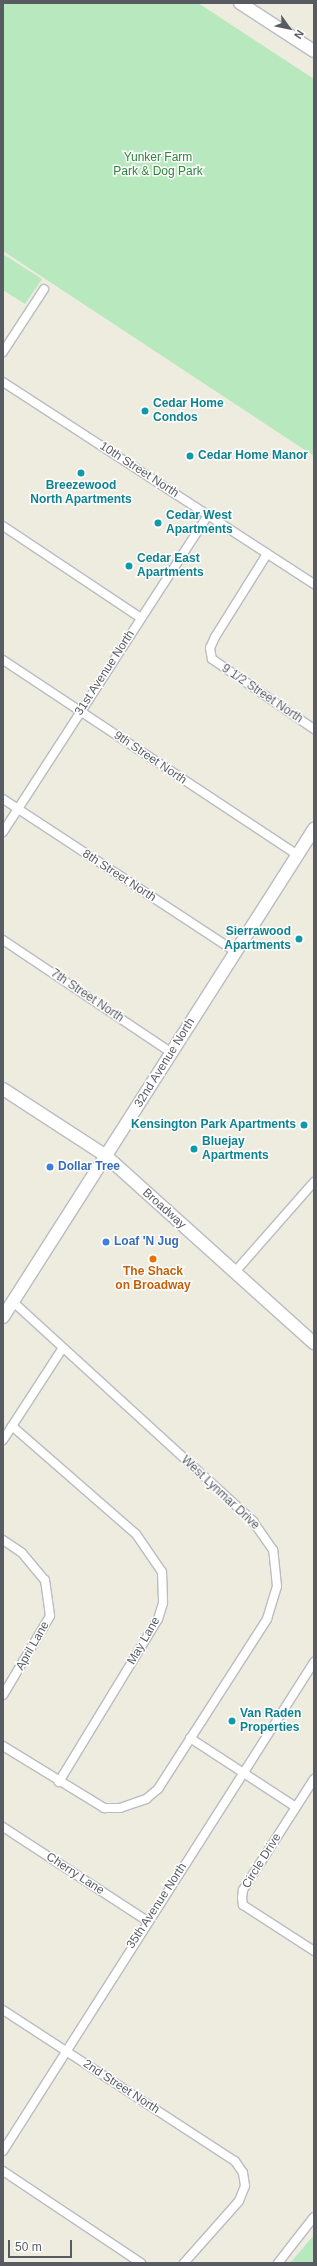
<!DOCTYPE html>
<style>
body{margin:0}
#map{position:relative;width:317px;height:2266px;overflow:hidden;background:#edecdf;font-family:Helvetica,sans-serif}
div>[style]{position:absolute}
.green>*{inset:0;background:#b8e8bd}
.roads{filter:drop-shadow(1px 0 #babcc3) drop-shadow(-1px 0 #babcc3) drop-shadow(0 1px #babcc3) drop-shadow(0 -1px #babcc3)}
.street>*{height:8px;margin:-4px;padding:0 4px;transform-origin:4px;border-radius:4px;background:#fff}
.secondary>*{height:12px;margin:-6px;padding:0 6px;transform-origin:6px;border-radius:6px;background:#fff}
.dots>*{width:11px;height:11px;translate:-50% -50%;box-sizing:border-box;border:2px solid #fff;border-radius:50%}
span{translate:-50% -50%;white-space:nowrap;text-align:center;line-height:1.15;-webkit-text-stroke:3px #fff;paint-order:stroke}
.park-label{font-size:12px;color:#2c863a}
.culture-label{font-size:12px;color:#0d838f;font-weight:700}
.left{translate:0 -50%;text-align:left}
.right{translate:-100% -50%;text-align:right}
.street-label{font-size:12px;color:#585c62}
.shop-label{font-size:12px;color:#366cbe;font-weight:700}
.food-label{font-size:12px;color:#c56008;font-weight:700}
.frame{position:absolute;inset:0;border:4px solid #585c62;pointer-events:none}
.north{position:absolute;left:269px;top:8px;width:40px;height:40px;-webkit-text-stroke:3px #fff;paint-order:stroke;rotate:123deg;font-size:11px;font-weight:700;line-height:16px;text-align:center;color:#585c62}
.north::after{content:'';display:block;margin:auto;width:14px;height:18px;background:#585c62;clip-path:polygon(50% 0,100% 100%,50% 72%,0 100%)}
.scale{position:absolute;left:8px;top:2240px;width:64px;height:18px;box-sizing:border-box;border:2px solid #585c62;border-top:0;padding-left:5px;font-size:12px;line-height:14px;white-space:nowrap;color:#585c62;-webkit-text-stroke:3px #fff;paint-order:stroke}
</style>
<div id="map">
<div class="green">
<i style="clip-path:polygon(3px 3px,198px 3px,314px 79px,314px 456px,3px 251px)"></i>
<i style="clip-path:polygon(3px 254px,42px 279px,25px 304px,3px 290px)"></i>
<i style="clip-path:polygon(314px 2235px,314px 2263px,290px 2263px)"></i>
</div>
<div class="roads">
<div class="street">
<i style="left:3px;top:352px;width:75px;rotate:-56.9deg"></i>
<i style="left:3px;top:382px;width:371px;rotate:33deg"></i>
<i style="left:3px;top:526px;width:166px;rotate:33.7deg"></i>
<i style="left:267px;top:554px;width:98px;rotate:122.1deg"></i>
<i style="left:215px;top:637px;width:12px;rotate:114deg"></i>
<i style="left:210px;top:648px;width:11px;rotate:80deg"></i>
<i style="left:212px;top:659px;width:124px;rotate:34.5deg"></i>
<i style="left:3px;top:660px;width:354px;rotate:33.5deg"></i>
<i style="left:3px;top:799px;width:279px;rotate:33.3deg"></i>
<i style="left:3px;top:832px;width:378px;rotate:-57.1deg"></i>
<i style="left:3px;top:940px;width:203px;rotate:33.8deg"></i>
<i style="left:234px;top:1273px;width:121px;rotate:-48.7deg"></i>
<i style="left:12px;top:1426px;width:164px;rotate:41.1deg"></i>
<i style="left:136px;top:1534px;width:46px;rotate:55.6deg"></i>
<i style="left:162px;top:1572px;width:31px;rotate:88deg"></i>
<i style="left:163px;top:1603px;width:17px;rotate:107deg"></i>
<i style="left:158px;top:1619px;width:191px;rotate:121.3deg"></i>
<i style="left:3px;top:1440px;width:108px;rotate:-57deg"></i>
<i style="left:3px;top:1540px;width:23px;rotate:34deg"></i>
<i style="left:22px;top:1553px;width:35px;rotate:50deg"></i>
<i style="left:45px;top:1580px;width:36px;rotate:82deg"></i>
<i style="left:50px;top:1616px;width:92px;rotate:120.7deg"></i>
<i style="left:190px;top:1738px;width:126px;rotate:33.1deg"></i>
<i style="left:3px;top:1746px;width:119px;rotate:31.5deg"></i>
<i style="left:104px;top:1808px;width:16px"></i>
<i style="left:120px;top:1808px;width:28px;rotate:-19deg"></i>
<i style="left:146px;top:1799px;width:16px;rotate:-40deg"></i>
<i style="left:158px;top:1789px;width:202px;rotate:-57.3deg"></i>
<i style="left:267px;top:1619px;width:34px;rotate:-73deg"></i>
<i style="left:277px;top:1586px;width:36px;rotate:-96deg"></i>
<i style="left:273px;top:1550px;width:35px;rotate:-125deg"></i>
<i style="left:253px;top:1521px;width:325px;rotate:-137.6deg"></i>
<i style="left:314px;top:1779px;width:132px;rotate:122.6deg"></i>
<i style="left:243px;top:1890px;width:8px;rotate:97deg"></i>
<i style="left:242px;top:1898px;width:7px;rotate:82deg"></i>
<i style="left:243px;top:1905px;width:85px;rotate:32.9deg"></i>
<i style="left:3px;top:1827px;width:172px;rotate:33.1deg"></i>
<i style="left:3px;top:2010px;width:277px;rotate:33.1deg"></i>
<i style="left:235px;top:2161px;width:14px;rotate:56deg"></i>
<i style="left:243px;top:2173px;width:13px;rotate:81deg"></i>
<i style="left:245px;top:2186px;width:16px;rotate:112deg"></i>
<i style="left:239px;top:2201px;width:83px;rotate:131.6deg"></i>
<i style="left:3px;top:2151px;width:580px;rotate:-57.54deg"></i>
<i style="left:3px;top:2171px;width:166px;rotate:33.7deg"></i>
<i style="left:278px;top:2263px;width:58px;rotate:-52deg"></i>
</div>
<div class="secondary">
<i style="left:240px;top:3px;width:88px;rotate:33deg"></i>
<i style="left:3px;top:1089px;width:123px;rotate:33deg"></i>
<i style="left:106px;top:1156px;width:280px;rotate:42deg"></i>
<i style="left:3px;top:1317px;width:579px;rotate:-57.49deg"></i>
</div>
</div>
<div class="dots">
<i style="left:145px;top:411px;background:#0f9aa8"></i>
<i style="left:190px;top:456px;background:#0f9aa8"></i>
<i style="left:81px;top:473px;background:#0f9aa8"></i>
<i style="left:158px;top:523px;background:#0f9aa8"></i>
<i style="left:129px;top:566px;background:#0f9aa8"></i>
<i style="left:299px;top:939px;background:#0f9aa8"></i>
<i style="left:304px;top:1125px;background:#0f9aa8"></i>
<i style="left:194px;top:1149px;background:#0f9aa8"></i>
<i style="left:50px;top:1167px;background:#3f7fe0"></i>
<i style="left:106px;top:1242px;background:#3f7fe0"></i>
<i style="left:153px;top:1259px;background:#e8710a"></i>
<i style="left:232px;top:1721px;background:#0f9aa8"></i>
</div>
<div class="park-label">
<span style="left:158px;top:165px">Yunker Farm<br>Park &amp; Dog Park</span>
</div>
<div class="culture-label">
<span class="left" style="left:153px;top:411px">Cedar Home<br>Condos</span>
<span class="left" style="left:198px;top:456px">Cedar Home Manor</span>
<span style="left:81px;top:493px">Breezewood<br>North Apartments</span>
<span class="left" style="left:166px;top:523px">Cedar West<br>Apartments</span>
<span class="left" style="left:137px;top:566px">Cedar East<br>Apartments</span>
<span class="right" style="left:291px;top:939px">Sierrawood<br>Apartments</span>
<span class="right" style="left:296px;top:1125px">Kensington Park Apartments</span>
<span class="left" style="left:202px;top:1149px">Bluejay<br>Apartments</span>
<span class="left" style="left:240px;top:1721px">Van Raden<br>Properties</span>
</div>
<div class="street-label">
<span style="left:139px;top:470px;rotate:33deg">10th Street North</span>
<span style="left:105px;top:673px;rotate:-57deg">31st Avenue North</span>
<span style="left:262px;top:694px;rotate:34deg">9 1/2 Street North</span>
<span style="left:150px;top:758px;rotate:34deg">9th Street North</span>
<span style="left:119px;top:876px;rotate:33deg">8th Street North</span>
<span style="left:87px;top:996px;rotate:34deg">7th Street North</span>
<span style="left:165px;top:1063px;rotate:-58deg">32nd Avenue North</span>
<span style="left:164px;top:1209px;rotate:42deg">Broadway</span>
<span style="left:220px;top:1493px;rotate:43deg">West Lynmar Drive</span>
<span style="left:144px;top:1641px;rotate:-60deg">May Lane</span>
<span style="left:33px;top:1646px;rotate:-60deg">April Lane</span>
<span style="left:262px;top:1861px;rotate:-58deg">Circle Drive</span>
<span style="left:75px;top:1874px;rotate:33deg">Cherry Lane</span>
<span style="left:157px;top:1906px;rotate:-57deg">35th Avenue North</span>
<span style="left:121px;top:2087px;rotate:33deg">2nd Street North</span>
</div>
<div class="shop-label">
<span class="left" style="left:58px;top:1167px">Dollar Tree</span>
<span class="left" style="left:114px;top:1242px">Loaf 'N Jug</span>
</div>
<div class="food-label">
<span style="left:153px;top:1279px">The Shack<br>on Broadway</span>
</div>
<div class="frame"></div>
<div class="north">N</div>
<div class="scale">50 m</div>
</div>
